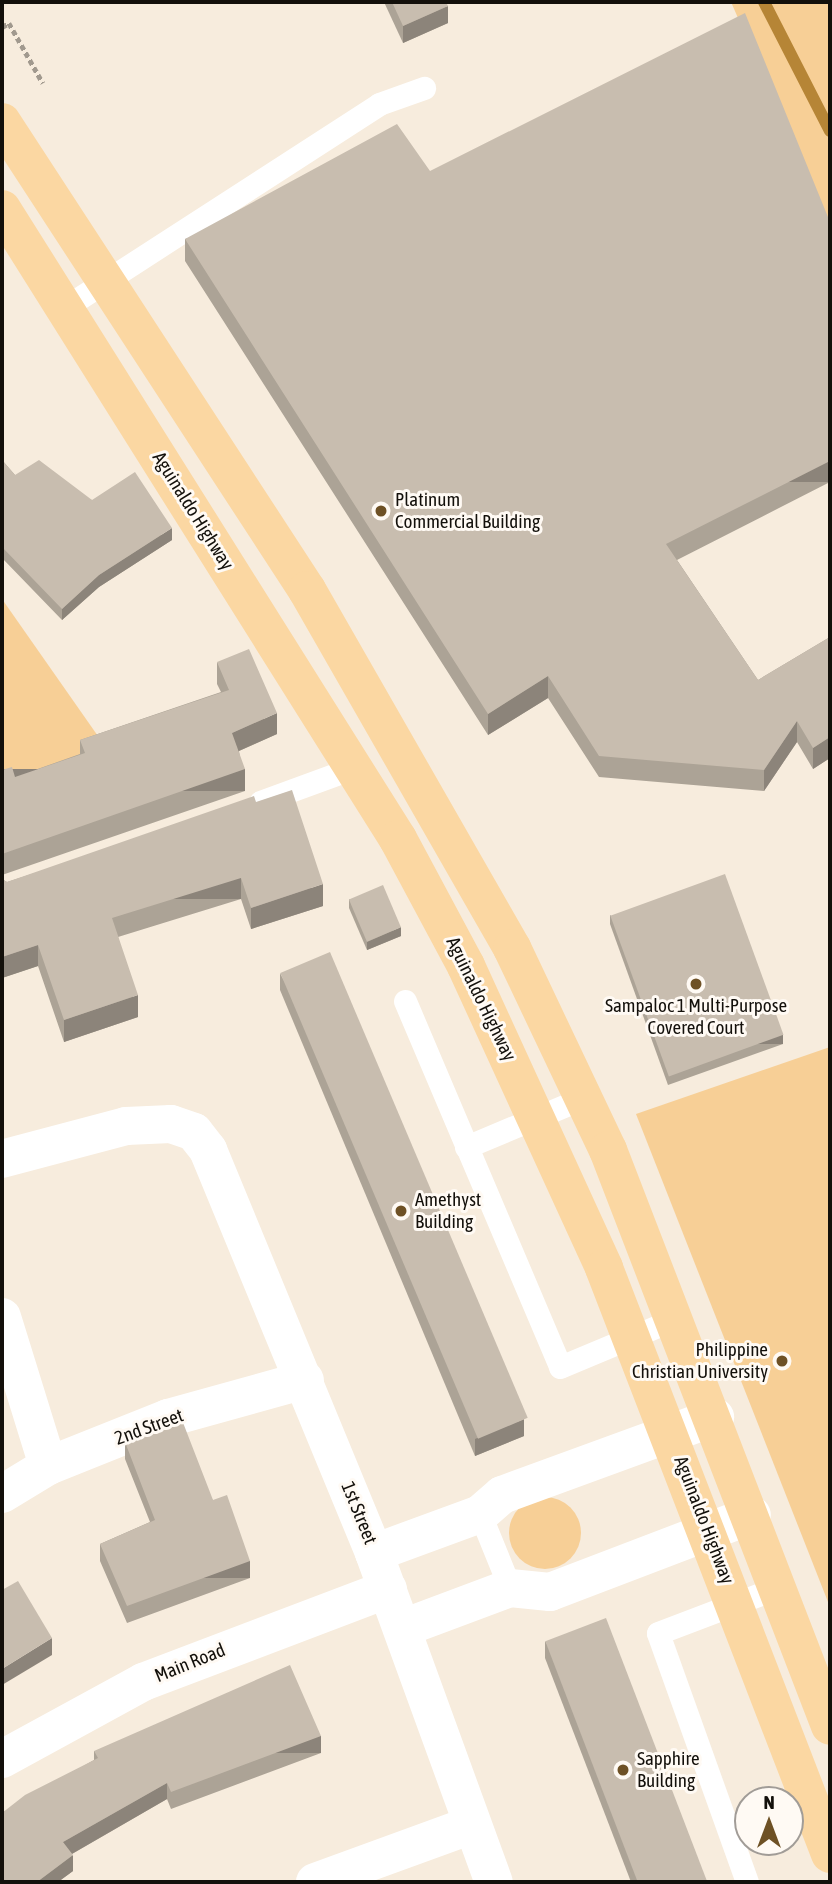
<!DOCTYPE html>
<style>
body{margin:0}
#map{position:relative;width:832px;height:1884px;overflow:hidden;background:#f7ecdd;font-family:"Asap Condensed",sans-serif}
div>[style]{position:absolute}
.green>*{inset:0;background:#f7cf96}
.round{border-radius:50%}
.stream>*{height:12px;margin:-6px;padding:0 6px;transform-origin:6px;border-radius:6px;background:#b68536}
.path>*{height:4.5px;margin-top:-2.25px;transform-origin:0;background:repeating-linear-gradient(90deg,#a1998e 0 5px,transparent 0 8.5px)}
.service>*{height:23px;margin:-11.5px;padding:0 11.5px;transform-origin:11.5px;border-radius:11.5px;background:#fff}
.minor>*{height:38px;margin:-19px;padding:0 19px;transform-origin:19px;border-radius:19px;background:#fff}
.primary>*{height:38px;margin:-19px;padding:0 19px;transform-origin:19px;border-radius:19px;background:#fbd7a2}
.wall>*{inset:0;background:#aca396}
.shaded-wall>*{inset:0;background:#8c847a;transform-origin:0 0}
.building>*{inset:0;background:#c8bdaf;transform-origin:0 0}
.dots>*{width:19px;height:19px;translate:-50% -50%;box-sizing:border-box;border:4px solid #fffaf4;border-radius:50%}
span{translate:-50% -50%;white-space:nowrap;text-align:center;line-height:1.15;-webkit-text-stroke:6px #fffaf4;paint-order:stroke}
.poi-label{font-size:19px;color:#13100b}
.left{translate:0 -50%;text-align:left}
.right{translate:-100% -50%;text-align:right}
.street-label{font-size:19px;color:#13100b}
.frame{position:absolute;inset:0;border:4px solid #13100b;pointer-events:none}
.north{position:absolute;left:734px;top:1786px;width:70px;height:70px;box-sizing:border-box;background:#fffaf4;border:2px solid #a19c97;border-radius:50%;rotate:0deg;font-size:19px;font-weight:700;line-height:28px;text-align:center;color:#13100b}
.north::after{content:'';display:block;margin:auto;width:24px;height:32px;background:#6e5125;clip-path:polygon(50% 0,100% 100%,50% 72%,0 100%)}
</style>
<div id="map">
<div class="green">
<i style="clip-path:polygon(731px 2px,830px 2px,830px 244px,745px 34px)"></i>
<i style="clip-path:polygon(2px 599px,107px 749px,2px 781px)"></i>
<i style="clip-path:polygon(830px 1047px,830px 1607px,636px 1114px)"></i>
<i class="round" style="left:509px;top:1497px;width:72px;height:72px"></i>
</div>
<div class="stream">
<i style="left:764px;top:2px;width:145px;rotate:62.9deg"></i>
</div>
<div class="path">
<i style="left:2px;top:27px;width:8px;rotate:-30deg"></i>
<i style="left:9px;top:23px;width:69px;rotate:60.5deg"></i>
</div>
<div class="service">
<i style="left:64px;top:308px;width:375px;rotate:-32.9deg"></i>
<i style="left:379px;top:104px;width:48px;rotate:-19.6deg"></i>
<i style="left:260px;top:802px;width:99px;rotate:-20.1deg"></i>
<i style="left:405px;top:1001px;width:397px;rotate:67deg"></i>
<i style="left:560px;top:1367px;width:125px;rotate:-22.7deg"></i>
<i style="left:466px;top:1147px;width:127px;rotate:-22.7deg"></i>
<i style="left:480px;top:1514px;width:80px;rotate:67.9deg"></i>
<i style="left:747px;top:1882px;width:264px;rotate:-109.7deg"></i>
<i style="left:658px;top:1633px;width:129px;rotate:-20.8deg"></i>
</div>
<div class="minor">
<i style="left:2px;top:1159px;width:128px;rotate:-14.9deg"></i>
<i style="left:126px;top:1126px;width:45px;rotate:-2.5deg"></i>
<i style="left:171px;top:1124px;width:24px;rotate:19deg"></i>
<i style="left:194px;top:1132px;width:23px;rotate:52deg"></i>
<i style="left:208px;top:1150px;width:436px;rotate:67.6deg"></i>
<i style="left:374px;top:1553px;width:350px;rotate:70deg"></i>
<i style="left:2px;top:1317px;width:156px;rotate:72.8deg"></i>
<i style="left:2px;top:1494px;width:54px;rotate:-31.3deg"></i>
<i style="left:48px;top:1466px;width:129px;rotate:-21.8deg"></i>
<i style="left:168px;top:1418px;width:142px;rotate:-15.5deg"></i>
<i style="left:374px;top:1553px;width:113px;rotate:-20.2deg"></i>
<i style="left:480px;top:1514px;width:29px;rotate:-41deg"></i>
<i style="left:502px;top:1495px;width:227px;rotate:-20.1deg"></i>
<i style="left:403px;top:1628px;width:114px;rotate:-20.5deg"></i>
<i style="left:510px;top:1588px;width:40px;rotate:5.7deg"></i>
<i style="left:550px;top:1592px;width:216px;rotate:-20.9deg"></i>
<i style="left:2px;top:1759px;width:161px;rotate:-28.6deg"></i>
<i style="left:143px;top:1682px;width:262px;rotate:-20.8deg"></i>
<i style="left:315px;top:1882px;width:167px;rotate:-20deg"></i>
</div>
<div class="primary">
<i style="left:2px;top:122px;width:559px;rotate:56.91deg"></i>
<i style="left:307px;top:590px;width:413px;rotate:60.2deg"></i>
<i style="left:512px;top:948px;width:224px;rotate:64.6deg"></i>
<i style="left:608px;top:1150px;width:617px;rotate:68.92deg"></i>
<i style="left:2px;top:209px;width:744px;rotate:57.85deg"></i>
<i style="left:398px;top:839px;width:144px;rotate:61.8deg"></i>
<i style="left:466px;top:966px;width:332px;rotate:65.4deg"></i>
<i style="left:604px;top:1268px;width:628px;rotate:68.91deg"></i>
</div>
<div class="wall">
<i style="clip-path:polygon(384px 2px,446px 2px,448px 23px,403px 43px)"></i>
<i style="clip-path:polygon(430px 171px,830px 222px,830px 482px,677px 560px,758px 680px,830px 637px,830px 758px,813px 769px,797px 742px,764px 791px,599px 777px,548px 698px,488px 735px,185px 261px,185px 239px)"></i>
<i style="clip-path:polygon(2px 460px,15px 475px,92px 500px,172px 540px,99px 587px,62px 620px,2px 558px)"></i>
<i style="clip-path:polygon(217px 662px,277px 734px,239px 751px,245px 791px,2px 875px,2px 770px,15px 777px,80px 754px,80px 740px,221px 692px,217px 684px)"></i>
<i style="clip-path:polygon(256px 802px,323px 906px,251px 929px,241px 899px,118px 937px,138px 1017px,64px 1042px,38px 966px,2px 978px,2px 879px,7px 882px)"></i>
<i style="clip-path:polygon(349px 899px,401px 936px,367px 950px,349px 908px)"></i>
<i style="clip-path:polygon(610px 915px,783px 1044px,668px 1085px,610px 924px)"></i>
<i style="clip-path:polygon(280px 973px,524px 1436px,475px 1456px,280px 990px)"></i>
<i style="clip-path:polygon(125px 1442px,213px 1500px,250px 1578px,127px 1623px,100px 1561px,100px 1544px,150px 1522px,125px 1459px)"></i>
<i style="clip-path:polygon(545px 1641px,707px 1882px,631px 1882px,545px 1658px)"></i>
<i style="clip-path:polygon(94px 1751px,321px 1753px,171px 1809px,167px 1799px,72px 1854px,73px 1871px,58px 1882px,2px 1882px,2px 1813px,94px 1760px)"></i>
</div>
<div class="shaded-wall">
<i style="clip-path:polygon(448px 6px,448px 23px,403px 43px,403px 26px)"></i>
<i style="left:830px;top:461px;width:21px;height:184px;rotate:90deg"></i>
<i style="clip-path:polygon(172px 528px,172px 540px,99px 587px,62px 620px,62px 609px,99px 575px)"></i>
<i style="clip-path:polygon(548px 676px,548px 698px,488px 735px,488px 714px)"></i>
<i style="clip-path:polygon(277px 713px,277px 734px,232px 754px,232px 733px)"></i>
<i style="clip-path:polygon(797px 721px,797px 742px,764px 791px,764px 770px)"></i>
<i style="clip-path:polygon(830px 737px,830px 758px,813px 769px,813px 748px)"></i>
<i style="left:245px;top:769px;width:22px;height:257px;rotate:90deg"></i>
<i style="left:241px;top:878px;width:21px;height:135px;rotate:90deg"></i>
<i style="clip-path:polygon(323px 884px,323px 906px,251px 929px,251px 908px)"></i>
<i style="clip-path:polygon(401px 927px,401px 936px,367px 950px,367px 942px)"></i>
<i style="clip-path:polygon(38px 945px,38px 966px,2px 978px,2px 957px)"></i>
<i style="clip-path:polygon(138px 995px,138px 1017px,64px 1042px,64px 1020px)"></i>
<i style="left:783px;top:1035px;width:9px;height:122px;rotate:90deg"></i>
<i style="clip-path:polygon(524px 1419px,524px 1436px,475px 1456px,475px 1439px)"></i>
<i style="left:250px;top:1561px;width:17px;height:131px;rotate:90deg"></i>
<i style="clip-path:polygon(52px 1638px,52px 1655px,2px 1685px,2px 1669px)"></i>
<i style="left:321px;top:1736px;width:17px;height:160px;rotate:90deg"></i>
<i style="clip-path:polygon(167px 1783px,167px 1799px,63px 1859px,63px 1842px)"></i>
<i style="clip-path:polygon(73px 1855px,73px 1871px,58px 1882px,37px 1882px)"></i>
</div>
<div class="building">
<i style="clip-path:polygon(392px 2px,446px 2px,448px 6px,403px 26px)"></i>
<i style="clip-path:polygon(745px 13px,830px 222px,830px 461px,666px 544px,758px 680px,830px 637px,830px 737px,813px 748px,797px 721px,764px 770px,599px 756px,548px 676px,488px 714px,185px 239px,397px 124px,430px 171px)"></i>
<i style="clip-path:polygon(2px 460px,15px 475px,39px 460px,92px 500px,135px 472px,172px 528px,99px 575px,62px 609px,2px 547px)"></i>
<i style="clip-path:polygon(249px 649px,277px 713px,232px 733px,245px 769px,2px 854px,2px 770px,12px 767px,15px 777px,85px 753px,80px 740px,229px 690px,217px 662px)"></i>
<i style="clip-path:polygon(292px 790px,323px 884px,251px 908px,241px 878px,112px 918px,138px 995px,64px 1020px,38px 945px,2px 957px,2px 879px,7px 882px,254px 796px,256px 802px)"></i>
<i style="left:725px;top:874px;width:171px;height:122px;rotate:70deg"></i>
<i style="left:383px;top:885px;width:46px;height:37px;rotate:67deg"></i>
<i style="left:330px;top:952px;width:506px;height:54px;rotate:67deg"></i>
<i style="clip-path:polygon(182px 1420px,213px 1500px,227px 1495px,250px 1561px,127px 1606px,100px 1544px,155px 1520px,125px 1442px)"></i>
<i style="clip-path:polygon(18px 1581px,52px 1638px,2px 1669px,2px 1590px)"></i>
<i style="left:606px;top:1618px;width:283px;height:65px;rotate:69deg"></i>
<i style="clip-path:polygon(290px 1665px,321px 1736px,171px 1792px,167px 1783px,63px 1842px,73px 1855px,37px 1882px,6px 1882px,2px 1877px,2px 1813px,25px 1795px,98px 1758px,94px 1751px)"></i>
</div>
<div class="dots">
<i style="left:381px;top:511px;background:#6e5125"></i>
<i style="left:696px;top:984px;background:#6e5125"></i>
<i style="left:401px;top:1211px;background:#6e5125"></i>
<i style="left:782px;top:1361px;background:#6e5125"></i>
<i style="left:623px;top:1770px;background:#6e5125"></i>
</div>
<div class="poi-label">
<span class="left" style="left:395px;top:511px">Platinum<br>Commercial Building</span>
<span style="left:696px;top:1017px">Sampaloc 1 Multi-Purpose<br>Covered Court</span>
<span class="left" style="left:415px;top:1211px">Amethyst<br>Building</span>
<span class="right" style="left:768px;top:1361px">Philippine<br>Christian University</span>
<span class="left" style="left:637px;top:1770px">Sapphire<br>Building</span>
</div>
<div class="street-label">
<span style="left:193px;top:511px;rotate:58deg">Aguinaldo Highway</span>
<span style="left:481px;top:999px;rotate:64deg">Aguinaldo Highway</span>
<span style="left:149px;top:1427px;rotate:-20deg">2nd Street</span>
<span style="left:359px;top:1513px;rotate:68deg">1st Street</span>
<span style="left:704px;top:1520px;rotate:69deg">Aguinaldo Highway</span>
<span style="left:190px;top:1663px;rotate:-22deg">Main Road</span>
</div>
<div class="frame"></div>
<div class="north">N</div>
</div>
